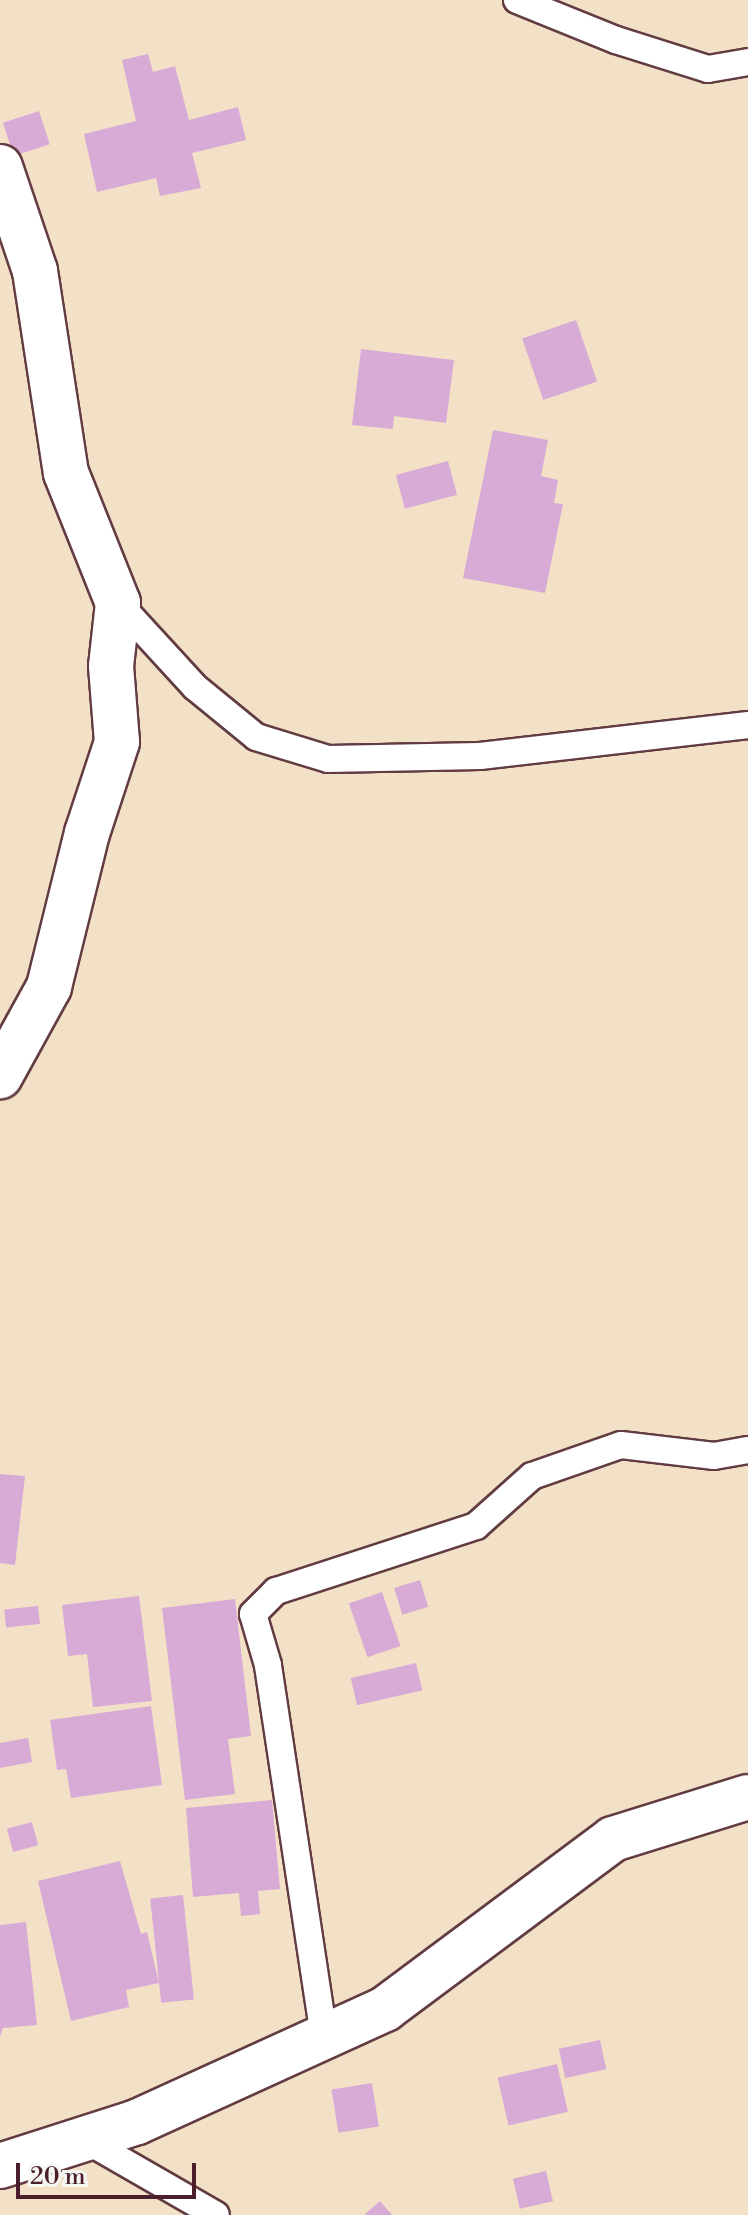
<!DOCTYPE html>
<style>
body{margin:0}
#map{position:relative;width:748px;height:2215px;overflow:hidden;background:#f3e1c7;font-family:"Libre Bodoni",serif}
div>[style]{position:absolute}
.building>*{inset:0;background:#d7abd6;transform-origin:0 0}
.roads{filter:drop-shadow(2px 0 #633c42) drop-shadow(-2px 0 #633c42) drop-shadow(0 2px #633c42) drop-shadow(0 -2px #633c42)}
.service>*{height:26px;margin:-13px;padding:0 13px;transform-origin:13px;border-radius:13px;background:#fff}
.minor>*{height:44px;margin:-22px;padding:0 22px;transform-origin:22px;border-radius:22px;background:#fff}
span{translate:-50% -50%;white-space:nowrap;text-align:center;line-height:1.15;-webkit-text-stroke:6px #f6f6f2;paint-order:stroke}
.scale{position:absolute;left:16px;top:2163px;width:180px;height:36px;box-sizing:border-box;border:4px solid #4a1f2b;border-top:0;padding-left:10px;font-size:24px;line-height:28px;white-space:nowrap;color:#4a1f2b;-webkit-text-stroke:6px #f6f6f2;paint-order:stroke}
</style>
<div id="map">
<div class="building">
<i style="clip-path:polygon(148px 54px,153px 72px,175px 66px,189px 120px,238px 107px,246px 140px,192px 153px,201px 188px,160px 196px,156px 178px,97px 192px,84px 134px,136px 121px,122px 60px)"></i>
<i style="left:39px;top:111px;width:35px;height:38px;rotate:72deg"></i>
<i style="left:576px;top:320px;width:65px;height:57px;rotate:71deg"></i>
<i style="clip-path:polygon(361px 349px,454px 360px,446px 423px,394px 416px,393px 429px,352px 425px)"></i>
<i style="clip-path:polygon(493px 430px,548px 440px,541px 476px,558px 480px,554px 503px,563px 504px,545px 593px,463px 578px)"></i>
<i style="left:448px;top:461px;width:35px;height:54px;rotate:75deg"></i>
<i style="clip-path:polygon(0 1474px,25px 1476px,15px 1565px,0 1563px)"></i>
<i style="left:420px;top:1580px;width:28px;height:27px;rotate:73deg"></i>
<i style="left:382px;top:1592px;width:57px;height:35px;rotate:71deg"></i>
<i style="clip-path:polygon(139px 1596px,152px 1701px,93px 1707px,87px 1654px,68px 1656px,62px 1605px)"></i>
<i style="clip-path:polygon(235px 1599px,251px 1736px,228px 1739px,235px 1794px,185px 1800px,162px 1608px)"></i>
<i style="left:38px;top:1606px;width:18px;height:34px;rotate:84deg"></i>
<i style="left:416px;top:1663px;width:28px;height:67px;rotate:77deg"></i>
<i style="clip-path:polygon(151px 1706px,162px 1785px,71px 1798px,66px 1769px,57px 1770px,50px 1720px)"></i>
<i style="clip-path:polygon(28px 1738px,32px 1762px,0 1768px,0 1743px)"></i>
<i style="clip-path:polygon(272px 1800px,280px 1889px,258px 1891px,260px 1914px,241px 1916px,239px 1893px,193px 1897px,186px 1808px)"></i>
<i style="left:32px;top:1822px;width:24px;height:26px;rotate:75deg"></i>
<i style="clip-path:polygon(120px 1861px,141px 1934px,147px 1932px,159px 1983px,126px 1990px,129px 2007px,71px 2021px,38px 1881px)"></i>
<i style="left:183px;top:1895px;width:105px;height:33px;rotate:84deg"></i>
<i style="clip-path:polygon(26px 1922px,37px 2025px,3px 2028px,0 2036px,0 1925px)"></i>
<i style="left:600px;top:2040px;width:30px;height:42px;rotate:78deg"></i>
<i style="left:557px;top:2064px;width:49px;height:61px;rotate:77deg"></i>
<i style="left:372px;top:2083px;width:44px;height:41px;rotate:81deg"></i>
<i style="left:546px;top:2171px;width:31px;height:34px;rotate:77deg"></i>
<i style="clip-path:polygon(380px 2201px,392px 2215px,364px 2215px)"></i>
</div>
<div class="roads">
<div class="service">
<i style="left:517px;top:0;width:107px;rotate:22deg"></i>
<i style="left:616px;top:40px;width:96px;rotate:17.5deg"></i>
<i style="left:708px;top:69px;width:41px;rotate:-9.9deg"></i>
<i style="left:118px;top:603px;width:114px;rotate:47.5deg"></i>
<i style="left:195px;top:687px;width:79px;rotate:39.3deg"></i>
<i style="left:256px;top:737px;width:75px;rotate:17deg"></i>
<i style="left:328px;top:759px;width:152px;rotate:-1.1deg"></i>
<i style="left:480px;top:756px;width:270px;rotate:-6.6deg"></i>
<i style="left:324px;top:2036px;width:375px;rotate:-98.6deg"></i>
<i style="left:268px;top:1665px;width:53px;rotate:-106.4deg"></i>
<i style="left:253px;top:1614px;width:33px;rotate:-45deg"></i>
<i style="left:276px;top:1591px;width:210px;rotate:-18deg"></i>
<i style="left:476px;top:1526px;width:75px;rotate:-41.8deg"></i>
<i style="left:532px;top:1476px;width:94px;rotate:-19.2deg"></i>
<i style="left:621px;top:1445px;width:94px;rotate:6.7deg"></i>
<i style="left:714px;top:1456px;width:35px;rotate:-10deg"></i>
<i style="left:84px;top:2139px;width:152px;rotate:29.9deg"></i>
</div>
<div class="minor">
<i style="left:0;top:167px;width:110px;rotate:71.4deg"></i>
<i style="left:35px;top:271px;width:204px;rotate:81.3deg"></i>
<i style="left:66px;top:473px;width:140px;rotate:68.2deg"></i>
<i style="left:118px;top:603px;width:63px;rotate:96.3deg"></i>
<i style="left:111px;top:666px;width:76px;rotate:85.5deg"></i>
<i style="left:117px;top:742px;width:96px;rotate:108.2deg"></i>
<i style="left:87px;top:833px;width:159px;rotate:103.9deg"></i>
<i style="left:49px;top:987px;width:102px;rotate:118.8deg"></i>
<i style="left:0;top:2166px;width:144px;rotate:-17.8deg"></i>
<i style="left:137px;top:2122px;width:273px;rotate:-24.5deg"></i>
<i style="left:385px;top:2009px;width:284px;rotate:-36.7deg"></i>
<i style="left:613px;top:1839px;width:141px;rotate:-17.3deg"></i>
</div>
</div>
<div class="scale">20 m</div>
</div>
